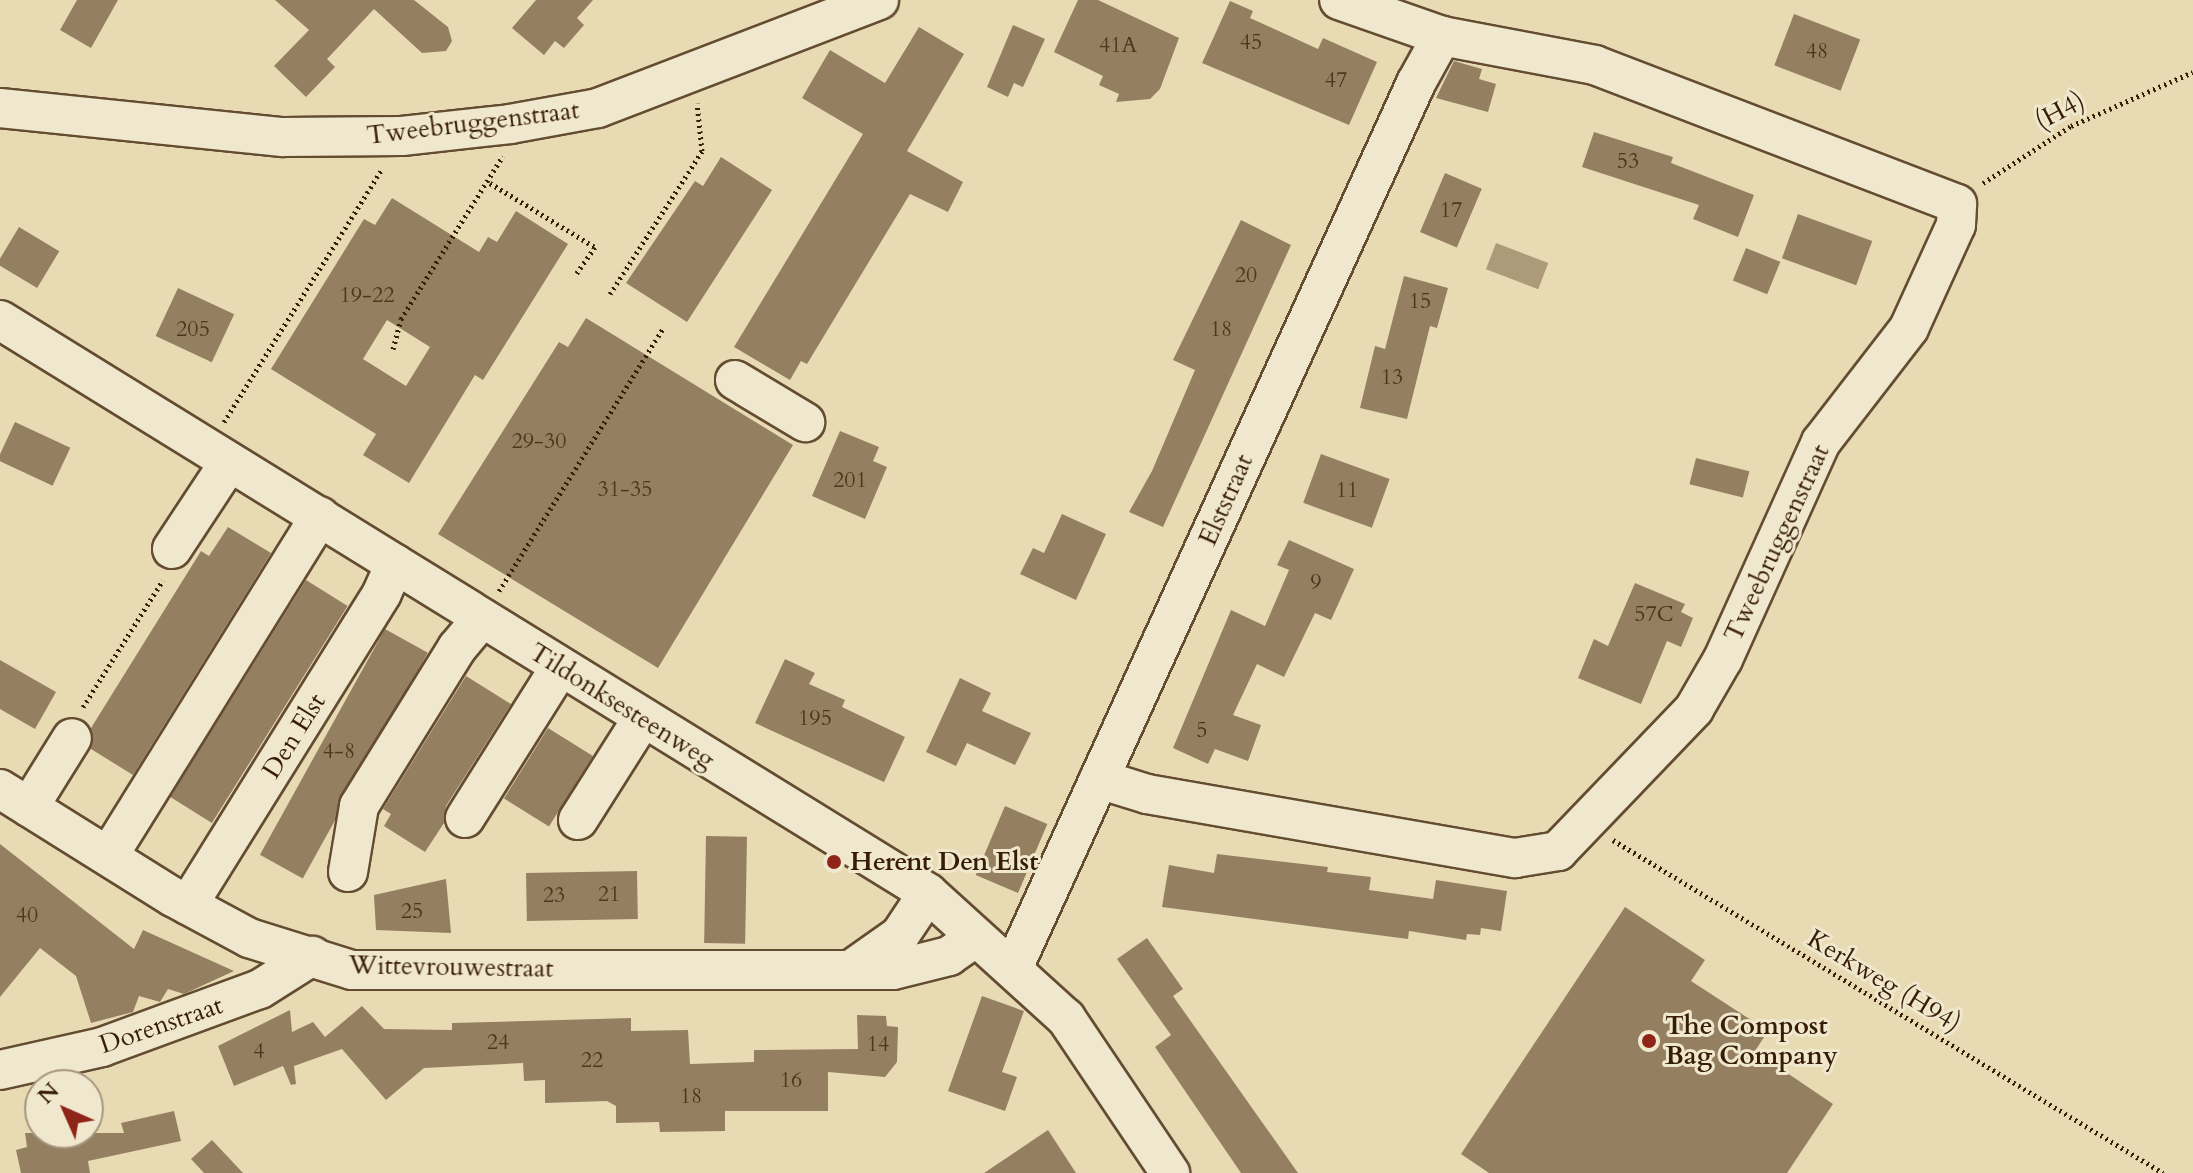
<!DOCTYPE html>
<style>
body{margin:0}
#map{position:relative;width:2193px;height:1173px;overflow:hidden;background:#e8dbb4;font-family:Cardo,serif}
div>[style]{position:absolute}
.water>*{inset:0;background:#ac9a78;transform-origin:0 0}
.building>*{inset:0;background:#948060;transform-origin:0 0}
.path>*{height:5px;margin-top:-2.5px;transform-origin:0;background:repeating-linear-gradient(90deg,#381d05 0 2px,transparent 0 6px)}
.roads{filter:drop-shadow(2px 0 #644c31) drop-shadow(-2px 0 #644c31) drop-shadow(0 2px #644c31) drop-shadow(0 -2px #644c31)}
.minor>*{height:38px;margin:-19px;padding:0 19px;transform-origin:19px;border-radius:19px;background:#f0e8ce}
.dots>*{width:22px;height:22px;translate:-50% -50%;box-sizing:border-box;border:4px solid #f0e8ce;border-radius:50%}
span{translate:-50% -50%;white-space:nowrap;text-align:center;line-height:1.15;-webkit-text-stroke:6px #f0e8ce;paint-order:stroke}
.number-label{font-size:22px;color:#4f361c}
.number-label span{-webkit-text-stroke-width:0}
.street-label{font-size:26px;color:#381d05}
.poi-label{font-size:26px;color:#381d05;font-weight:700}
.left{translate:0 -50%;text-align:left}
.north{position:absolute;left:24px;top:1069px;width:80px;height:80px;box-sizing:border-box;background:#f0e8ce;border:2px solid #a6977e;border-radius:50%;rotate:315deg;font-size:22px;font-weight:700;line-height:32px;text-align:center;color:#381d05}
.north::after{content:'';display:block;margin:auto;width:28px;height:36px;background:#8f2418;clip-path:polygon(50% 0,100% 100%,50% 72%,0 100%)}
</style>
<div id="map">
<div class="water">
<i style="left:1496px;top:243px;width:56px;height:28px;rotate:21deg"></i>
</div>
<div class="building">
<i style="clip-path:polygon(77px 0,118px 0,91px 48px,60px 30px)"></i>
<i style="clip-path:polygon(275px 0,414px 0,448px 27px,452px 41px,446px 51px,422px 53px,374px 9px,327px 59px,335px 67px,306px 97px,274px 66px,309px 30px)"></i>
<i style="clip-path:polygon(536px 0,593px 0,577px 18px,584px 25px,564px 48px,555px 41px,544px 55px,512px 28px)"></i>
<i style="clip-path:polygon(1078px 0,1098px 0,1179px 38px,1160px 89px,1150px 99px,1116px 102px,1119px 94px,1099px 85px,1103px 76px,1054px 52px)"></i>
<i style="clip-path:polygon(1230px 1px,1253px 11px,1250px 18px,1318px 49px,1323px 38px,1377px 62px,1349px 125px,1202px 63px)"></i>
<i style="left:1794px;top:14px;width:71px;height:55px;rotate:21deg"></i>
<i style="clip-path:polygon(1013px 25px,1045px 39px,1023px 87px,1014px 83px,1008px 97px,987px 87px)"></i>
<i style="clip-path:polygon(919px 27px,964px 54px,907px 151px,963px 182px,948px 212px,910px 194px,807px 364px,801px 361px,790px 380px,734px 347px,863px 134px,802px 98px,830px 50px,885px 83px)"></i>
<i style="clip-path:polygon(1454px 61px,1482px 69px,1479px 79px,1496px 84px,1488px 112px,1436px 98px)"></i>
<i style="clip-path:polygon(1594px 132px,1673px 157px,1671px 163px,1754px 195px,1738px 237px,1693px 219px,1699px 205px,1582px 167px)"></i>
<i style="clip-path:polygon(721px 157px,772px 190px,687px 322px,626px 283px,695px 181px,703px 186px)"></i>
<i style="left:1445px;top:173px;width:40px;height:64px;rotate:23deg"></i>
<i style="clip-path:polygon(evenodd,392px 198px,479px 252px,488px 237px,497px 242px,516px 211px,568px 244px,483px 380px,475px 375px,409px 483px,363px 455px,376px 434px,271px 369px,364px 219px,375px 225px,392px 198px,387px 320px,430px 347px,406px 386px,363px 359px,387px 320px)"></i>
<i style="left:1798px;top:214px;width:79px;height:47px;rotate:20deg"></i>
<i style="clip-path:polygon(1241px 220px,1291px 245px,1163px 527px,1129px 512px,1152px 471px,1195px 370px,1173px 360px)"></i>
<i style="left:19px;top:227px;width:47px;height:43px;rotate:31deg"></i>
<i style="left:1746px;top:248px;width:37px;height:35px;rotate:22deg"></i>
<i style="clip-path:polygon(1404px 276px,1448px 288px,1437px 328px,1430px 326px,1407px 419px,1360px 408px,1375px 346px,1385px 349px)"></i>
<i style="left:178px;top:288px;width:62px;height:53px;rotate:25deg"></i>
<i style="clip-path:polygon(586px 318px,793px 445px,658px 668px,438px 534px,559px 342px,568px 347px)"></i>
<i style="left:15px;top:422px;width:61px;height:42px;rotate:25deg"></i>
<i style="clip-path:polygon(840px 431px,879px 447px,873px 461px,887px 467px,865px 519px,812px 496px)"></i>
<i style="left:1321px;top:454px;width:73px;height:52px;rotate:20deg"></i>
<i style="left:1696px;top:458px;width:55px;height:27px;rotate:14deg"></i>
<i style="clip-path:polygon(1062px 514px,1106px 534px,1076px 600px,1020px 574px,1033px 548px,1044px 553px)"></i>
<i style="clip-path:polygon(228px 527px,271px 553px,133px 775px,91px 749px,91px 728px,201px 551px,209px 556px)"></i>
<i style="clip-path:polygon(1289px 540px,1354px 569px,1331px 620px,1315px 613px,1284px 677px,1257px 664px,1233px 715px,1261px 725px,1248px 761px,1215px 749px,1208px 764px,1173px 748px,1231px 610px,1265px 626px,1289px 570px,1277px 565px)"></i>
<i style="left:306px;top:580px;width:49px;height:256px;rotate:32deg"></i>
<i style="clip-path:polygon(1635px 583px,1685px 604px,1681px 612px,1693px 618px,1681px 647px,1667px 641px,1641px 704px,1578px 678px,1594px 639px,1608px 646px)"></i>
<i style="left:385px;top:629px;width:49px;height:258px;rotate:29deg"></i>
<i style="clip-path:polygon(785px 659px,815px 673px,809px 684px,845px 700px,842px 707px,905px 737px,884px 782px,755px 723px)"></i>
<i style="clip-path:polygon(0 660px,56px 692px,35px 729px,0 709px)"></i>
<i style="clip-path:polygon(466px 676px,511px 704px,446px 806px,444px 823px,425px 852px,384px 826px,391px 814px,383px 809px)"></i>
<i style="clip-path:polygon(960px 678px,991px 693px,982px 711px,1031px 733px,1015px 765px,967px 743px,956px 766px,926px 752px)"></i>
<i style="left:548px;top:728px;width:53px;height:83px;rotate:32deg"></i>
<i style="left:1005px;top:806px;width:46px;height:75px;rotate:23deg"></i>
<i style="left:706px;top:836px;width:41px;height:107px;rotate:1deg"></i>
<i style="clip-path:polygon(0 844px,134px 949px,143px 930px,234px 971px,184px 994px,168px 989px,160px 1002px,139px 996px,133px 1012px,91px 1023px,76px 976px,40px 948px,0 997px)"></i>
<i style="clip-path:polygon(1217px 854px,1328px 867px,1327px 872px,1371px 877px,1369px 890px,1433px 899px,1436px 880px,1507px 891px,1501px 931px,1481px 928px,1480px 935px,1467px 934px,1466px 940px,1409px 931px,1408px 939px,1162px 907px,1169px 865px,1214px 873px)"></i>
<i style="left:637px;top:871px;width:48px;height:111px;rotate:89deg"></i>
<i style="clip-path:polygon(446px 879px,451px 933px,376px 930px,374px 895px)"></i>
<i style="clip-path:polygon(1625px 907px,1705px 960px,1691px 981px,1768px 1031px,1755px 1051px,1833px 1104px,1787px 1173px,1489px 1173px,1461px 1154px)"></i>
<i style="clip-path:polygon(1147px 938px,1183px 989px,1173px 996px,1298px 1173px,1241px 1173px,1155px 1047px,1171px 1035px,1117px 959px)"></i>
<i style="clip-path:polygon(982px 996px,1024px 1011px,1002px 1072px,1017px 1077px,1005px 1111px,948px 1091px)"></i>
<i style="clip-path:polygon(362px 1006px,384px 1029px,452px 1030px,452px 1023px,631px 1018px,631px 1031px,688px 1030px,690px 1064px,754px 1062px,754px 1050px,858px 1049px,857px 1015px,886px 1016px,887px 1026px,898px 1027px,897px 1062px,885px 1077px,828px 1072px,828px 1111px,725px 1111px,725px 1131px,660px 1132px,659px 1122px,616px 1123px,616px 1106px,607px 1101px,545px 1103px,545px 1080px,524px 1081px,523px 1063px,424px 1068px,386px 1100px,342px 1049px,294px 1066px,296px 1084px,291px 1085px,283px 1066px,234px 1086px,218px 1046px,290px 1010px,292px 1032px,313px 1022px,325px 1037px)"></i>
<i style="clip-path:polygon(174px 1111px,181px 1141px,88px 1161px,90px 1173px,21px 1173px,16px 1150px,27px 1147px,25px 1133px,124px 1133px,121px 1123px)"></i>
<i style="clip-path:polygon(1048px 1130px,1076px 1173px,984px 1173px)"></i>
<i style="clip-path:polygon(212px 1140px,243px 1173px,204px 1173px,191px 1159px)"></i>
</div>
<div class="path">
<i style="left:490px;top:183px;width:123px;rotate:31.4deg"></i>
<i style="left:595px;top:247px;width:32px;rotate:125deg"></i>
<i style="left:1983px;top:183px;width:105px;rotate:-32.9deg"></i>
<i style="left:2071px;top:126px;width:133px;rotate:-23.9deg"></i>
<i style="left:610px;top:294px;width:170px;rotate:-57.2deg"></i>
<i style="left:702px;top:151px;width:48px;rotate:-95.9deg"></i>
<i style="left:393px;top:349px;width:31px;rotate:-75deg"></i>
<i style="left:401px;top:319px;width:192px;rotate:-58deg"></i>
<i style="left:224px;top:422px;width:298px;rotate:-58deg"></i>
<i style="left:499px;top:591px;width:311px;rotate:-58deg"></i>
<i style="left:83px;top:707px;width:150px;rotate:-57.8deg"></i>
<i style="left:1613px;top:840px;width:643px;rotate:31.19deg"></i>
</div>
<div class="roads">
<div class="minor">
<i style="left:0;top:108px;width:284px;rotate:5.9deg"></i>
<i style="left:283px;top:137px;width:119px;rotate:-0.5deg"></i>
<i style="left:402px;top:136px;width:109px;rotate:-6.3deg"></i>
<i style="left:510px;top:124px;width:89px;rotate:-10.3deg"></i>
<i style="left:598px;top:108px;width:301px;rotate:-21deg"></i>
<i style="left:0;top:320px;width:1091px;rotate:31.69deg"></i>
<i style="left:928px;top:893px;width:186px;rotate:42.2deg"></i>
<i style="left:1066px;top:1018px;width:187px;rotate:56.1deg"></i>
<i style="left:735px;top:380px;width:82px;rotate:31deg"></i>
<i style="left:172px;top:549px;width:102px;rotate:-56.6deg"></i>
<i style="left:1099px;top:779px;width:50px;rotate:17.4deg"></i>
<i style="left:1147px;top:794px;width:374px;rotate:9.9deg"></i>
<i style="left:1515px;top:858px;width:44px;rotate:-9.2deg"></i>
<i style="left:1558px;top:851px;width:197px;rotate:-46.2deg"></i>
<i style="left:1694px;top:709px;width:58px;rotate:-59.9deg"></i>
<i style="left:1723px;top:659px;width:238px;rotate:-65.7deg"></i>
<i style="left:1821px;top:442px;width:144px;rotate:-52.3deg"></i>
<i style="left:1909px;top:328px;width:113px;rotate:-65.5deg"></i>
<i style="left:1956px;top:225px;width:21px;rotate:-87deg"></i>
<i style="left:1957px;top:204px;width:388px;rotate:-159deg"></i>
<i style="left:1595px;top:65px;width:156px;rotate:-169.3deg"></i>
<i style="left:1442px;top:36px;width:109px;rotate:-160.7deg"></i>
<i style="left:0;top:789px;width:204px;rotate:32deg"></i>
<i style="left:173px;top:897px;width:86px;rotate:28.3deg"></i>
<i style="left:249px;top:938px;width:108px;rotate:17.3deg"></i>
<i style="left:352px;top:970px;width:541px"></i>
<i style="left:893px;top:970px;width:58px;rotate:-14deg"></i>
<i style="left:949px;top:956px;width:32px;rotate:-35deg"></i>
<i style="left:29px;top:807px;width:81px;rotate:-58.1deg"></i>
<i style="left:465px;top:818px;width:178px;rotate:-57.8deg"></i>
<i style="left:578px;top:820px;width:120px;rotate:-57.6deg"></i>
<i style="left:109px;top:855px;width:399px;rotate:-58.1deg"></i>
<i style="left:348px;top:872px;width:67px;rotate:-80.5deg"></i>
<i style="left:359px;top:806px;width:186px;rotate:-58.2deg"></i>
<i style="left:457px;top:648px;width:39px;rotate:-50deg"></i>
<i style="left:188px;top:905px;width:367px;rotate:-58.1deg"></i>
<i style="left:382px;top:593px;width:32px;rotate:-66deg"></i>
<i style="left:1014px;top:966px;width:970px;rotate:-65.52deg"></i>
<i style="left:1416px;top:83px;width:54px;rotate:-61deg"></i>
<i style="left:852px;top:969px;width:59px;rotate:-35.3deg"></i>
<i style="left:900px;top:935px;width:50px;rotate:-56.3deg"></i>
<i style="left:0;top:1070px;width:105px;rotate:-12.7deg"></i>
<i style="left:102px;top:1047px;width:168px;rotate:-20.2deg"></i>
<i style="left:260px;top:989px;width:62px;rotate:-32.4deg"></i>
</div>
</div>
<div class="dots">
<i style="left:834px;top:862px;background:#8f2418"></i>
<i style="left:1649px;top:1041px;background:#8f2418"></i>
</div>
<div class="number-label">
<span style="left:1251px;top:43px">45</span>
<span style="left:1118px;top:46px">41A</span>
<span style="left:1817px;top:52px">48</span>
<span style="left:1336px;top:81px">47</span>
<span style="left:1628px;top:162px">53</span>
<span style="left:1451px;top:211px">17</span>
<span style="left:1246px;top:276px">20</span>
<span style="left:367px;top:296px">19-22</span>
<span style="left:1420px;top:302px">15</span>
<span style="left:193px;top:330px">205</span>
<span style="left:1221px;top:330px">18</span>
<span style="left:1392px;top:378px">13</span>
<span style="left:539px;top:442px">29-30</span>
<span style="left:850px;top:481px">201</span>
<span style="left:625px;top:490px">31-35</span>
<span style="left:1347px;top:491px">11</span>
<span style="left:1316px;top:583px">9</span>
<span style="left:1654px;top:615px">57C</span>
<span style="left:815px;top:719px">195</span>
<span style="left:1202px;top:731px">5</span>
<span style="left:339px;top:752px">4-8</span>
<span style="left:609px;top:895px">21</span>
<span style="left:554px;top:896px">23</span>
<span style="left:412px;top:912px">25</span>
<span style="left:27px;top:916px">40</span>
<span style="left:498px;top:1043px">24</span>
<span style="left:878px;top:1045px">14</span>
<span style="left:259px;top:1052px">4</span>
<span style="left:592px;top:1061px">22</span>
<span style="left:791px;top:1081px">16</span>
<span style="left:691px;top:1097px">18</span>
</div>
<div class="street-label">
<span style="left:2060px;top:111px;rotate:-28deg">(H4)</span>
<span style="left:473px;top:123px;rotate:-7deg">Tweebruggenstraat</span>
<span style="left:1226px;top:500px;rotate:-66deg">Elststraat</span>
<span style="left:1777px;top:543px;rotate:-65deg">Tweebruggenstraat</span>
<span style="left:622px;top:706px;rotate:32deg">Tildonksesteenweg</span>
<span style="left:294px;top:736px;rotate:-58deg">Den Elst</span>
<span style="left:451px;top:967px;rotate:1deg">Wittevrouwestraat</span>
<span style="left:1884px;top:981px;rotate:31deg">Kerkweg (H94)</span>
<span style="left:161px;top:1025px;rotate:-19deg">Dorenstraat</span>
</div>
<div class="poi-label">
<span class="left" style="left:850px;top:862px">Herent Den Elst</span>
<span class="left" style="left:1665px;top:1041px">The Compost<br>Bag Company</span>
</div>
<div class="north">N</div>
</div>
